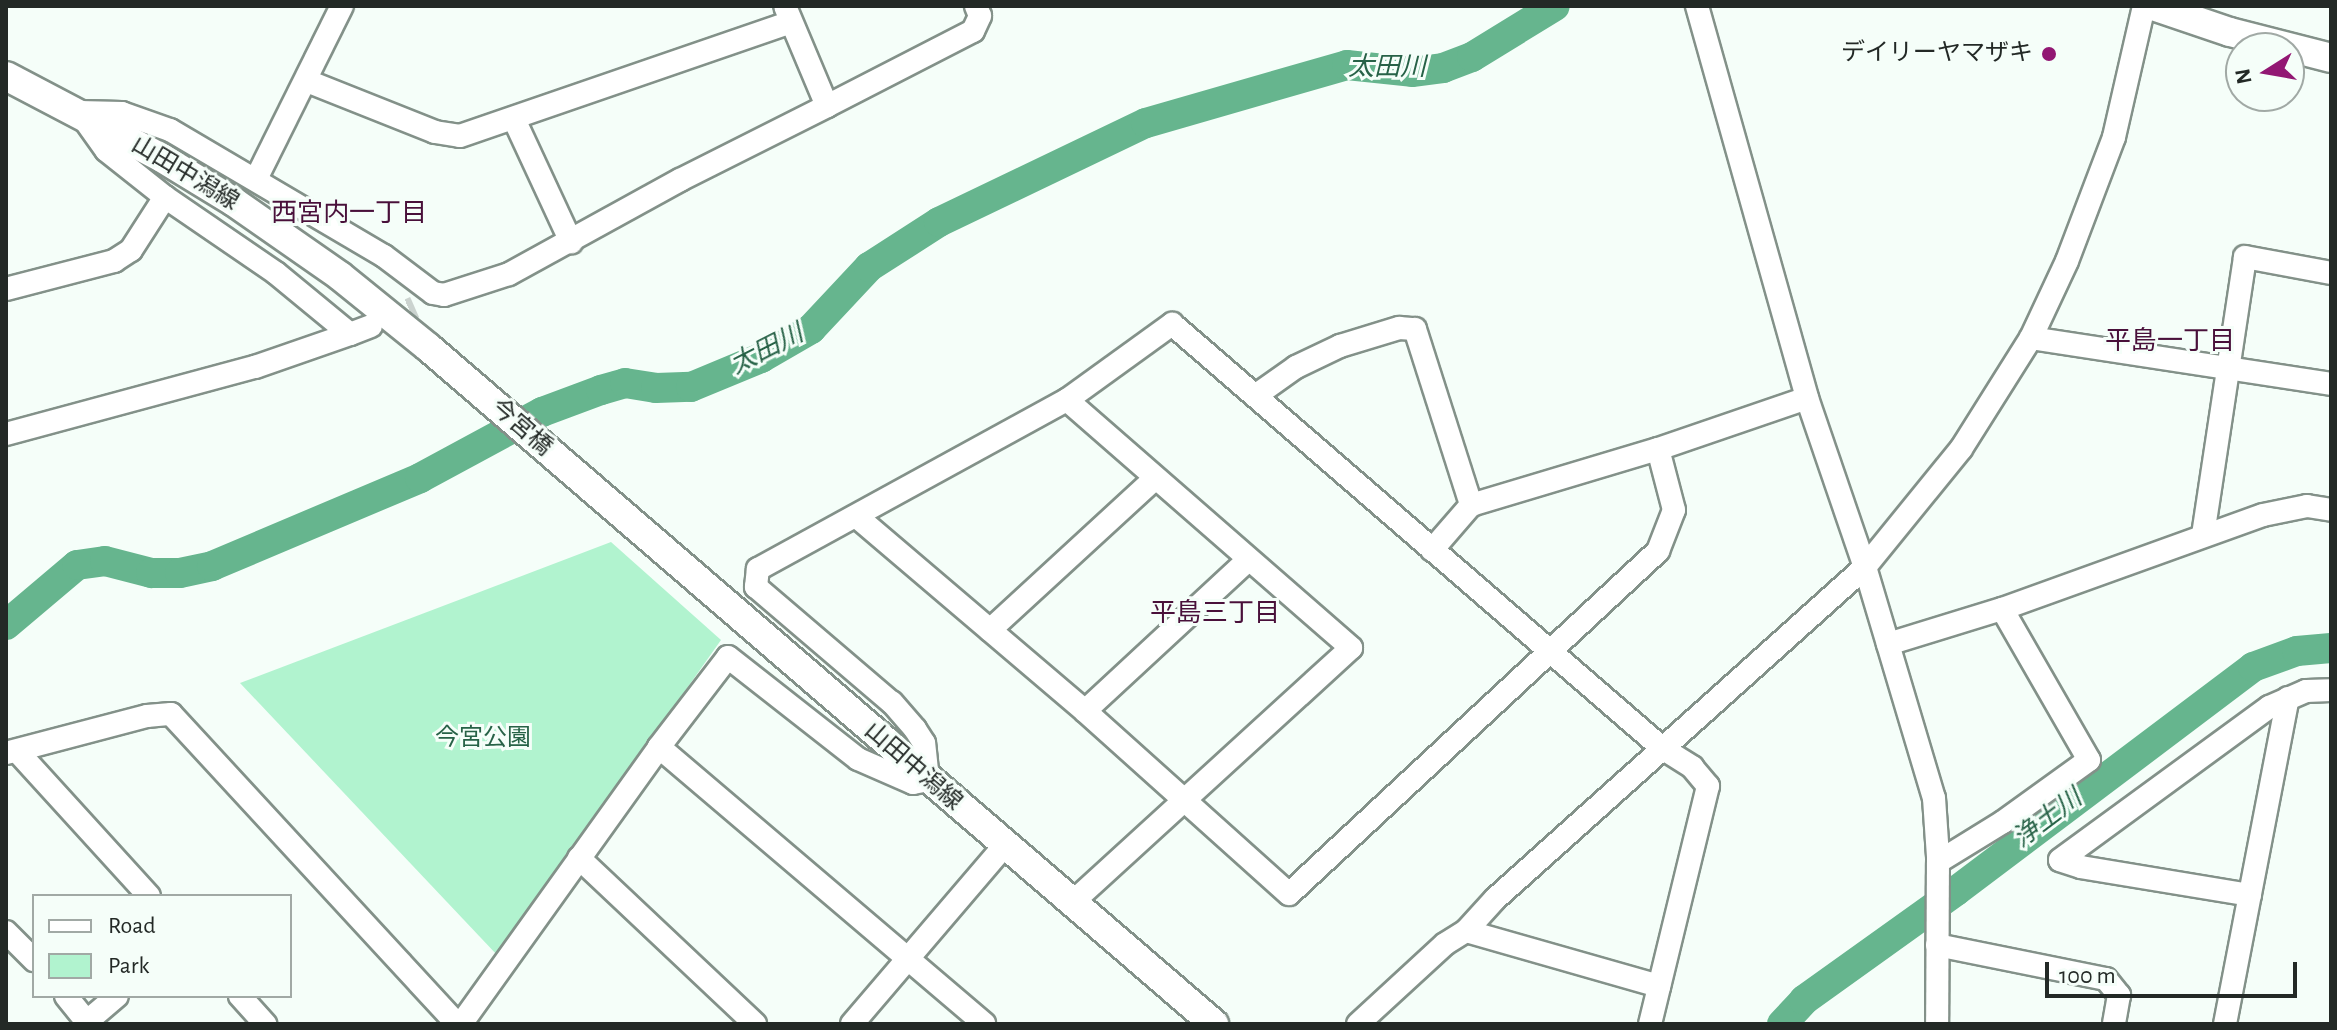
<!DOCTYPE html>
<meta charset="utf-8">
<style>
body{margin:0}
#map{position:relative;width:2337px;height:1030px;overflow:hidden;background:#f5fef9;font-family:"Alegreya Sans","Noto Sans JP",sans-serif}
div>[style]{position:absolute}
.green>*{inset:0;background:#b1f3cf}
.river>*{height:30px;margin:-15px;padding:0 15px;transform-origin:15px;border-radius:15px;background:#66b58e}
.minor-tunnel>*{height:22px;margin-top:-11px;transform-origin:0;background:repeating-linear-gradient(90deg,#cbd3cf 0 22px,transparent 0 33px)}
.roads{filter:drop-shadow(2px 0 #839189) drop-shadow(-2px 0 #839189) drop-shadow(0 2px #839189) drop-shadow(0 -2px #839189)}
.minor>*{height:22px;margin:-11px;padding:0 11px;transform-origin:11px;border-radius:11px;background:#fff}
.major>*{height:28px;margin:-14px;padding:0 14px;transform-origin:14px;border-radius:14px;background:#fff}
.dots>*{width:22px;height:22px;translate:-50% -50%;box-sizing:border-box;border:4px solid #f5fef9;border-radius:50%}
span{translate:-50% -50%;white-space:nowrap;text-align:center;line-height:1.15;-webkit-text-stroke:6px #f5fef9;paint-order:stroke}
.poi-label{font-size:24px;color:#232926}
.right{translate:-100% -50%;text-align:right}
.street-label{font-size:24px;color:#232926}
.park-label{font-size:24px;color:#276247}
.water-label{font-size:26px;color:#276247;font-style:italic}
.neighbourhood-label{font-size:26px;color:#49103a}
.frame{position:absolute;inset:0;border:8px solid #232926;pointer-events:none}
.legend{position:absolute;left:32px;top:894px;width:260px;height:104px;box-sizing:border-box;background:#f5fef9;border:2px solid #a1a9a5;margin:0;padding:10px 14px;list-style:none;font-size:24px;color:#232926}
.legend li{display:flex;align-items:center;gap:16px;height:40px}
.legend b{width:40px;border:2px solid #a1a9a5}
.north{position:absolute;left:2225px;top:32px;width:80px;height:80px;box-sizing:border-box;background:#f5fef9;border:2px solid #a1a9a5;border-radius:50%;rotate:259deg;font-size:22px;font-weight:700;line-height:32px;text-align:center;color:#232926}
.north::after{content:'';display:block;margin:auto;width:28px;height:36px;background:#921773;clip-path:polygon(50% 0,100% 100%,50% 72%,0 100%)}
.scale{position:absolute;left:2045px;top:962px;width:252px;height:36px;box-sizing:border-box;border:4px solid #232926;border-top:0;padding-left:10px;font-size:24px;line-height:28px;white-space:nowrap;color:#232926;-webkit-text-stroke:6px #f5fef9;paint-order:stroke}
</style>
<div id="map">
<div class="green">
<i style="clip-path:polygon(611px 542px,721px 640px,498px 956px,240px 683px)"></i>
</div>
<div class="river">
<i style="left:6px;top:625px;width:93px;rotate:-40.2deg"></i>
<i style="left:77px;top:565px;width:28px;rotate:-8deg"></i>
<i style="left:105px;top:561px;width:48px;rotate:14.6deg"></i>
<i style="left:151px;top:573px;width:29px"></i>
<i style="left:180px;top:573px;width:33px;rotate:-12deg"></i>
<i style="left:212px;top:566px;width:226px;rotate:-22.9deg"></i>
<i style="left:420px;top:478px;width:139px;rotate:-28.4deg"></i>
<i style="left:542px;top:412px;width:63px;rotate:-20.4deg"></i>
<i style="left:601px;top:390px;width:25px;rotate:-16deg"></i>
<i style="left:625px;top:383px;width:31px;rotate:9deg"></i>
<i style="left:656px;top:388px;width:35px;rotate:-2deg"></i>
<i style="left:691px;top:387px;width:76px;rotate:-22.5deg"></i>
<i style="left:761px;top:358px;width:58px;rotate:-30.1deg"></i>
<i style="left:811px;top:329px;width:85px;rotate:-46.9deg"></i>
<i style="left:869px;top:267px;width:83px;rotate:-32.7deg"></i>
<i style="left:939px;top:222px;width:229px;rotate:-25.6deg"></i>
<i style="left:1146px;top:123px;width:209px;rotate:-16.1deg"></i>
<i style="left:1347px;top:65px;width:65px;rotate:6.1deg"></i>
<i style="left:1412px;top:72px;width:31px;rotate:-7deg"></i>
<i style="left:1443px;top:68px;width:31px;rotate:-21deg"></i>
<i style="left:1472px;top:57px;width:97px;rotate:-31.6deg"></i>
<i style="left:1782px;top:1024px;width:33px;rotate:-47deg"></i>
<i style="left:1804px;top:1000px;width:187px;rotate:-35.6deg"></i>
<i style="left:1956px;top:891px;width:372px;rotate:-37deg"></i>
<i style="left:2253px;top:667px;width:47px;rotate:-20deg"></i>
<i style="left:2297px;top:651px;width:34px;rotate:-5deg"></i>
</div>
<div class="minor-tunnel">
<i style="left:379px;top:323px;width:39px;rotate:-24deg"></i>
</div>
<div class="roads">
<div class="minor">
<i style="left:1697px;top:6px;width:407px;rotate:74.3deg"></i>
<i style="left:1807px;top:398px;width:179px;rotate:71.1deg"></i>
<i style="left:1865px;top:567px;width:241px;rotate:73.4deg"></i>
<i style="left:1934px;top:798px;width:59px;rotate:86.1deg"></i>
<i style="left:1938px;top:857px;width:167px;rotate:90.3deg"></i>
<i style="left:307px;top:81px;width:138px;rotate:21.7deg"></i>
<i style="left:435px;top:132px;width:25px;rotate:9deg"></i>
<i style="left:460px;top:136px;width:350px;rotate:-19deg"></i>
<i style="left:827px;top:106px;width:164px;rotate:-27.2deg"></i>
<i style="left:973px;top:31px;width:17px;rotate:-65deg"></i>
<i style="left:980px;top:16px;width:11px;rotate:-112deg"></i>
<i style="left:514px;top:119px;width:136px;rotate:65.1deg"></i>
<i style="left:256px;top:179px;width:193px;rotate:-63.6deg"></i>
<i style="left:6px;top:289px;width:112px;rotate:-14.5deg"></i>
<i style="left:114px;top:261px;width:20px;rotate:-33deg"></i>
<i style="left:131px;top:250px;width:63px;rotate:-57.3deg"></i>
<i style="left:371px;top:326px;width:22px;rotate:159deg"></i>
<i style="left:350px;top:334px;width:96px;rotate:-140.5deg"></i>
<i style="left:276px;top:273px;width:135px;rotate:-145.6deg"></i>
<i style="left:165px;top:197px;width:75px;rotate:-141.5deg"></i>
<i style="left:106px;top:150px;width:47px;rotate:-125.4deg"></i>
<i style="left:79px;top:112px;width:43px;rotate:1.3deg"></i>
<i style="left:122px;top:113px;width:51px;rotate:19.5deg"></i>
<i style="left:170px;top:130px;width:248px;rotate:30.5deg"></i>
<i style="left:384px;top:256px;width:61px;rotate:37.1deg"></i>
<i style="left:433px;top:293px;width:11px;rotate:10deg"></i>
<i style="left:444px;top:295px;width:68px;rotate:-17.9deg"></i>
<i style="left:509px;top:274px;width:195px;rotate:-28.8deg"></i>
<i style="left:680px;top:180px;width:165px;rotate:-26.7deg"></i>
<i style="left:827px;top:106px;width:108px;rotate:-112.8deg"></i>
<i style="left:2031px;top:338px;width:304px;rotate:8.7deg"></i>
<i style="left:1255px;top:396px;width:50px;rotate:-35.3deg"></i>
<i style="left:1296px;top:367px;width:49px;rotate:-25.5deg"></i>
<i style="left:1340px;top:346px;width:62px;rotate:-17deg"></i>
<i style="left:1399px;top:328px;width:16px;rotate:4deg"></i>
<i style="left:1415px;top:329px;width:185px;rotate:72.3deg"></i>
<i style="left:1067px;top:400px;width:377px;rotate:41.1deg"></i>
<i style="left:1351px;top:648px;width:377px;rotate:137.6deg"></i>
<i style="left:6px;top:434px;width:258px;rotate:-15.1deg"></i>
<i style="left:255px;top:367px;width:101px;rotate:-19.2deg"></i>
<i style="left:856px;top:516px;width:301px;rotate:40.4deg"></i>
<i style="left:1085px;top:711px;width:274px;rotate:41.9deg"></i>
<i style="left:1289px;top:894px;width:504px;rotate:-42.91deg"></i>
<i style="left:1658px;top:551px;width:44px;rotate:-68.7deg"></i>
<i style="left:1674px;top:510px;width:63px;rotate:-104.7deg"></i>
<i style="left:2203px;top:535px;width:281px;rotate:-81.4deg"></i>
<i style="left:2245px;top:257px;width:87px;rotate:10.5deg"></i>
<i style="left:1432px;top:550px;width:60px;rotate:-49.1deg"></i>
<i style="left:1471px;top:505px;width:195px;rotate:-16.7deg"></i>
<i style="left:1658px;top:449px;width:157px;rotate:-18.9deg"></i>
<i style="left:990px;top:630px;width:223px;rotate:-42.6deg"></i>
<i style="left:1888px;top:644px;width:119px;rotate:-17.1deg"></i>
<i style="left:2002px;top:609px;width:277px;rotate:-19.8deg"></i>
<i style="left:2263px;top:515px;width:45px;rotate:-11.6deg"></i>
<i style="left:2307px;top:506px;width:24px;rotate:9deg"></i>
<i style="left:1085px;top:711px;width:222px;rotate:-42.8deg"></i>
<i style="left:659px;top:747px;width:427px;rotate:40.4deg"></i>
<i style="left:17px;top:751px;width:196px;rotate:47.7deg"></i>
<i style="left:6px;top:753px;width:146px;rotate:-14.7deg"></i>
<i style="left:147px;top:716px;width:24px;rotate:-5deg"></i>
<i style="left:171px;top:714px;width:422px;rotate:47.3deg"></i>
<i style="left:579px;top:858px;width:242px;rotate:43.3deg"></i>
<i style="left:1938px;top:862px;width:76px;rotate:-31.6deg"></i>
<i style="left:2003px;top:822px;width:106px;rotate:-35.8deg"></i>
<i style="left:2089px;top:760px;width:174px;rotate:-119.9deg"></i>
<i style="left:2250px;top:895px;width:171px;rotate:-170.6deg"></i>
<i style="left:2081px;top:867px;width:22px;rotate:-162deg"></i>
<i style="left:2060px;top:860px;width:259px;rotate:-36.2deg"></i>
<i style="left:2269px;top:707px;width:40px;rotate:-23.4deg"></i>
<i style="left:2306px;top:691px;width:25px;rotate:-2deg"></i>
<i style="left:1466px;top:931px;width:201px;rotate:15.9deg"></i>
<i style="left:6px;top:932px;width:40px;rotate:45deg"></i>
<i style="left:1937px;top:945px;width:172px;rotate:11.4deg"></i>
<i style="left:2106px;top:979px;width:21px;rotate:51deg"></i>
<i style="left:2119px;top:995px;width:29px;rotate:100deg"></i>
<i style="left:66px;top:996px;width:36px;rotate:51deg"></i>
<i style="left:240px;top:996px;width:38px;rotate:48deg"></i>
<i style="left:84px;top:1024px;width:43px;rotate:-40.3deg"></i>
<i style="left:461px;top:1024px;width:340px;rotate:-54.4deg"></i>
<i style="left:659px;top:747px;width:113px;rotate:-52.5deg"></i>
<i style="left:728px;top:657px;width:165px;rotate:38.1deg"></i>
<i style="left:858px;top:759px;width:60px;rotate:23.6deg"></i>
<i style="left:913px;top:783px;width:15px;rotate:-11deg"></i>
<i style="left:928px;top:780px;width:37px;rotate:-96deg"></i>
<i style="left:924px;top:743px;width:17px;rotate:-123deg"></i>
<i style="left:915px;top:729px;width:35px;rotate:-131deg"></i>
<i style="left:892px;top:703px;width:179px;rotate:-139.5deg"></i>
<i style="left:756px;top:587px;width:18px;rotate:-84deg"></i>
<i style="left:758px;top:569px;width:352px;rotate:-28.7deg"></i>
<i style="left:1067px;top:400px;width:130px;rotate:-35.9deg"></i>
<i style="left:1172px;top:324px;width:648px;rotate:40.87deg"></i>
<i style="left:1662px;top:748px;width:36px;rotate:32deg"></i>
<i style="left:1692px;top:767px;width:25px;rotate:50deg"></i>
<i style="left:1708px;top:786px;width:245px;rotate:103.7deg"></i>
<i style="left:852px;top:1024px;width:235px;rotate:-49.5deg"></i>
<i style="left:1358px;top:1024px;width:118px;rotate:-42.6deg"></i>
<i style="left:1445px;top:944px;width:25px;rotate:-32deg"></i>
<i style="left:1466px;top:931px;width:43px;rotate:-47.8deg"></i>
<i style="left:1495px;top:899px;width:497px;rotate:-41.9deg"></i>
<i style="left:1865px;top:567px;width:152px;rotate:-50.9deg"></i>
<i style="left:1961px;top:449px;width:131px;rotate:-57.8deg"></i>
<i style="left:2031px;top:338px;width:85px;rotate:-64.9deg"></i>
<i style="left:2067px;top:261px;width:133px;rotate:-69.2deg"></i>
<i style="left:2114px;top:137px;width:134px;rotate:-77.1deg"></i>
<i style="left:2225px;top:1024px;width:332px;rotate:-79.1deg"></i>
</div>
<div class="major">
<i style="left:2153px;top:6px;width:81px;rotate:18.7deg"></i>
<i style="left:2230px;top:32px;width:104px;rotate:14.4deg"></i>
<i style="left:6px;top:76px;width:176px;rotate:27.7deg"></i>
<i style="left:162px;top:158px;width:84px;rotate:31.4deg"></i>
<i style="left:234px;top:202px;width:129px;rotate:34.9deg"></i>
<i style="left:340px;top:276px;width:114px;rotate:39deg"></i>
<i style="left:429px;top:348px;width:1036px;rotate:40.73deg"></i>
</div>
</div>
<div class="dots">
<i style="left:2049px;top:54px;background:#921773"></i>
</div>
<div class="poi-label">
<span class="right" style="left:2033px;top:54px">デイリーヤマザキ</span>
</div>
<div class="street-label">
<span style="left:185px;top:174px;rotate:31deg">山田中潟線</span>
<span style="left:521px;top:428px;rotate:41deg">今宮橋</span>
<span style="left:913px;top:767px;rotate:41deg">山田中潟線</span>
</div>
<div class="park-label">
<span style="left:483px;top:739px">今宮公園</span>
</div>
<div class="water-label">
<span style="left:1387px;top:68px">太田川</span>
<span style="left:767px;top:350px;rotate:-27deg">太田川</span>
<span style="left:2048px;top:819px;rotate:-37deg">浄土川</span>
</div>
<div class="neighbourhood-label">
<span style="left:349px;top:214px">西宮内一丁目</span>
<span style="left:2170px;top:342px">平島一丁目</span>
<span style="left:1215px;top:614px">平島三丁目</span>
</div>
<div class="frame"></div>
<ul class="legend">
<li><b style="height:10px;background:#fff"></b>Road</li>
<li><b style="height:22px;background:#b1f3cf"></b>Park</li>
</ul>
<div class="north">N</div>
<div class="scale">100 m</div>
</div>
